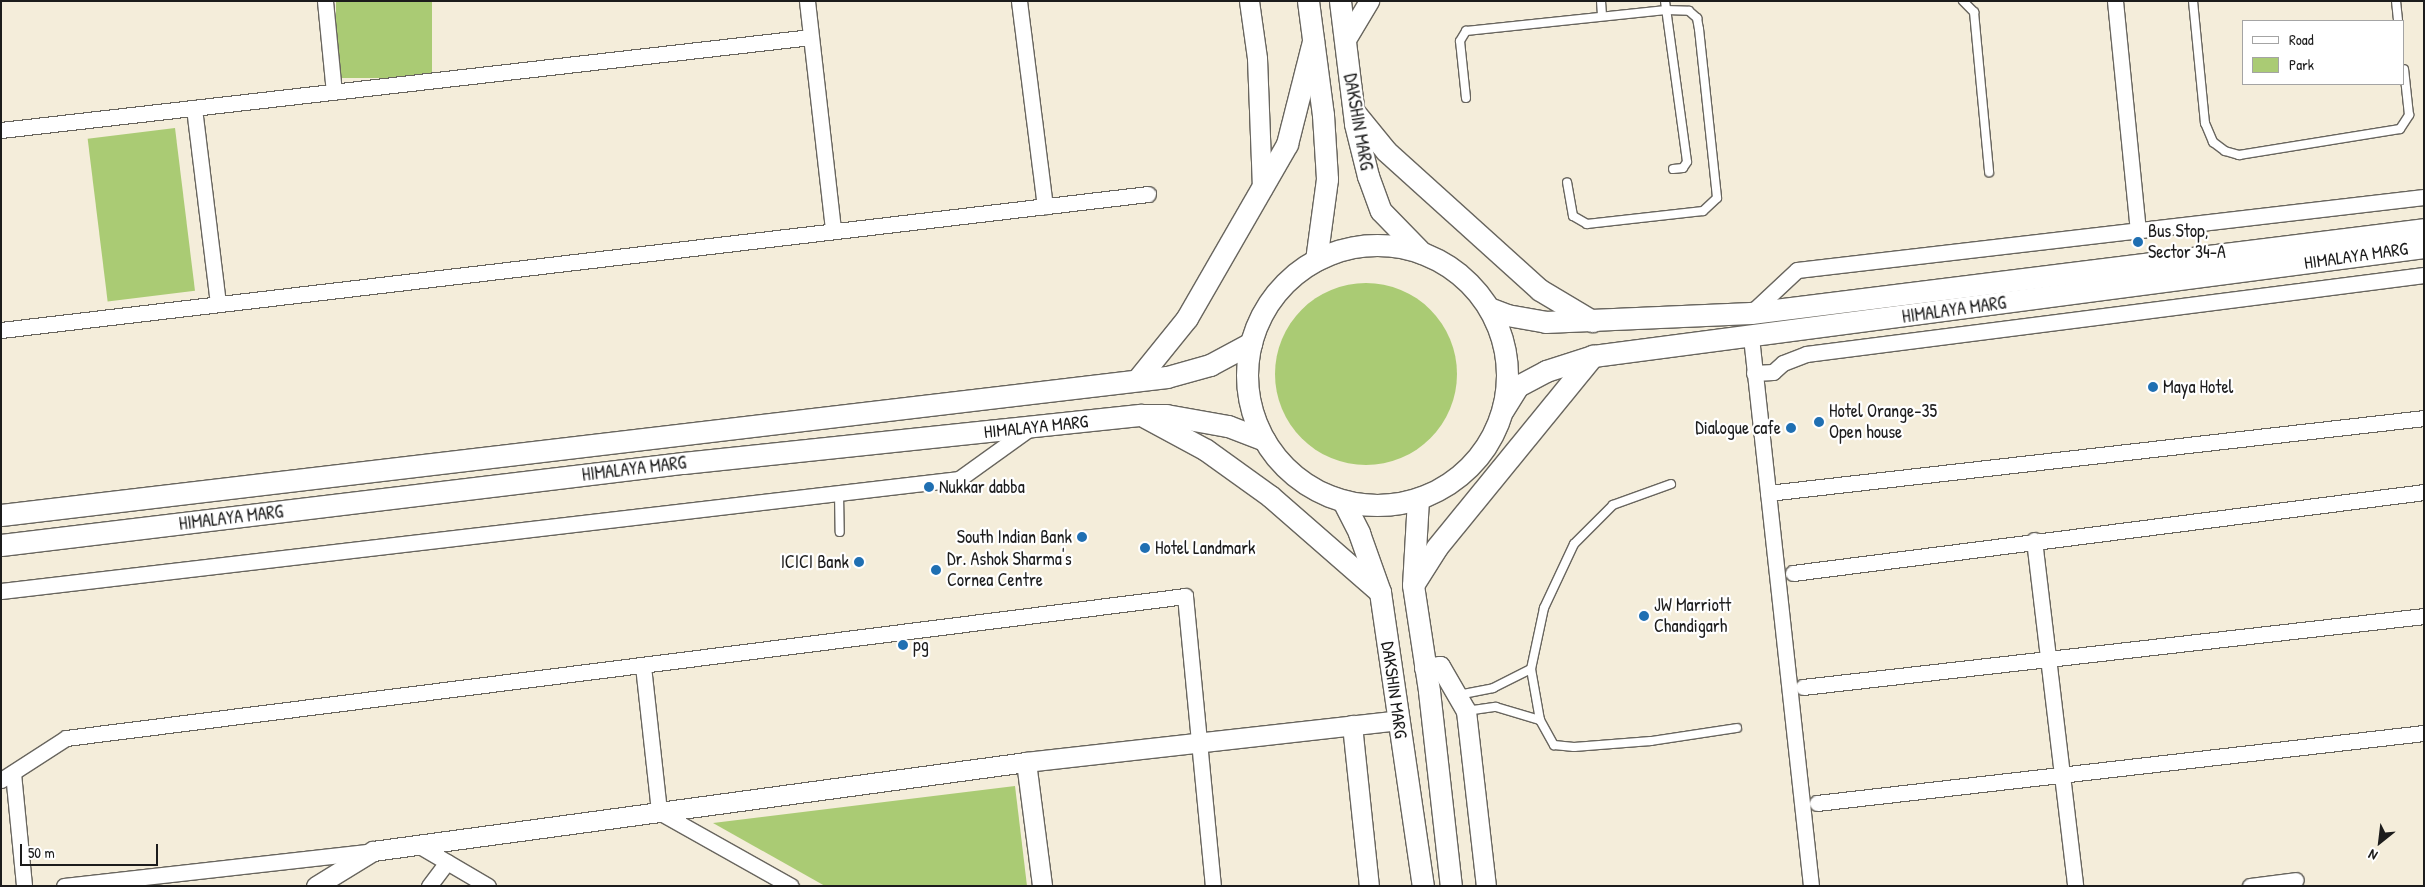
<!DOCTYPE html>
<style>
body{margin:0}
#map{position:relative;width:2425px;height:887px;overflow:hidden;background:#f4edda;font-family:"Patrick Hand",sans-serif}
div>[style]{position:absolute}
.green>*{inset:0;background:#aacb74;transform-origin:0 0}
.round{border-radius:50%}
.roads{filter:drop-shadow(1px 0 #68655e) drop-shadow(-1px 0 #68655e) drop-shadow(0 1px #68655e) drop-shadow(0 -1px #68655e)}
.service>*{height:8px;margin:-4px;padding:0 4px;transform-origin:4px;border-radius:4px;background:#fff}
.minor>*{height:15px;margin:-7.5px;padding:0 7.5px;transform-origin:7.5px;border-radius:7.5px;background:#fff}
.tertiary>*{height:19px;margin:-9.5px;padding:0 9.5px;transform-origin:9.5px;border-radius:9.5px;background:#fff}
.secondary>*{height:21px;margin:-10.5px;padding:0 10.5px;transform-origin:10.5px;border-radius:10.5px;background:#fff}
.secondary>.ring{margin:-10.5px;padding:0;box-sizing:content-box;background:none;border:21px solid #fff;border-radius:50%}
.dots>*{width:14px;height:14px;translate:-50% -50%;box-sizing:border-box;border:2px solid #fff;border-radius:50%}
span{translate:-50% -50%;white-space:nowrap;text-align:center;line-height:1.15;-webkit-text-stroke:4.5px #fff;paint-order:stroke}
.street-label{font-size:18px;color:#1c1c1c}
.poi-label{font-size:18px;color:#1c1c1c}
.left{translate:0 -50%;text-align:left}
.right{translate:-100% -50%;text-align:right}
.frame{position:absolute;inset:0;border:2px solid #1c1c1c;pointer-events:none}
.legend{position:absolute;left:2242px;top:20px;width:162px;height:65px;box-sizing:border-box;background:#fff;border:1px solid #a4a4a4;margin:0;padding:6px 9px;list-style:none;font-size:15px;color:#1c1c1c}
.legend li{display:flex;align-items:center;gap:10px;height:25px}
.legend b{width:25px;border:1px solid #a4a4a4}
.north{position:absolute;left:2355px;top:817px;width:50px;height:50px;-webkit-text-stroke:4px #fff;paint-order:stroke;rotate:209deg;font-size:14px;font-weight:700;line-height:20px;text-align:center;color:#1c1c1c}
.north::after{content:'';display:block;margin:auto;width:18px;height:22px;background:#1c1c1c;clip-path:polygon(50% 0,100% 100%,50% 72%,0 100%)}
.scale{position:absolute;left:20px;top:844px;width:138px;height:22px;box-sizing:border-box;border:2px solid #1c1c1c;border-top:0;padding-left:6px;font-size:15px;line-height:18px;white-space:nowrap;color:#1c1c1c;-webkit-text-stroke:4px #fff;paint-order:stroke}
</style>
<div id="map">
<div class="green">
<i style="left:336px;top:1px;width:96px;height:77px"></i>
<i style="left:175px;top:128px;width:164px;height:88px;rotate:83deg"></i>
<i class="round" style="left:1275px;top:283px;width:182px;height:182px"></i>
<i style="clip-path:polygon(1015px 786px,1027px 886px,825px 886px,713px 823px)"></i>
</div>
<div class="roads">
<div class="service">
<i style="left:1601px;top:1px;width:15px;rotate:86deg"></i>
<i style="left:1665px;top:1px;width:162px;rotate:82.2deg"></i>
<i style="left:1687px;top:162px;width:7px;rotate:124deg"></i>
<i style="left:1683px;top:168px;width:10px;rotate:174deg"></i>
<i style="left:1963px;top:1px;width:16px;rotate:45deg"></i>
<i style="left:1974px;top:12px;width:161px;rotate:84.6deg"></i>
<i style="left:2193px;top:1px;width:123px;rotate:84.4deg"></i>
<i style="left:2205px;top:123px;width:21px;rotate:67deg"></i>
<i style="left:2213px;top:142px;width:15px;rotate:37deg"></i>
<i style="left:2225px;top:151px;width:15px;rotate:16deg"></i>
<i style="left:2239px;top:155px;width:163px;rotate:-9.2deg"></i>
<i style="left:2400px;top:129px;width:17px;rotate:-57deg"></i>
<i style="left:2409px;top:115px;width:46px;rotate:-96.2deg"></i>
<i style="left:2396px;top:1px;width:20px;rotate:84deg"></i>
<i style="left:1466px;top:98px;width:57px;rotate:-96deg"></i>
<i style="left:1460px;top:41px;width:12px;rotate:-59deg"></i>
<i style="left:1466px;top:31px;width:201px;rotate:-6deg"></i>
<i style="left:1666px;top:10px;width:23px;rotate:2deg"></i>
<i style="left:1689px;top:11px;width:11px;rotate:41deg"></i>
<i style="left:1697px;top:18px;width:11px;rotate:80deg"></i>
<i style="left:1699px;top:29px;width:170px;rotate:83.9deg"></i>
<i style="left:1717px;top:198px;width:19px;rotate:137deg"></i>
<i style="left:1703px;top:211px;width:117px;rotate:173.6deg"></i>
<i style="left:1587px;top:224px;width:16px;rotate:-150deg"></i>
<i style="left:1573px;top:216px;width:34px;rotate:-100deg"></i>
<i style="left:1671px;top:484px;width:62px;rotate:160.1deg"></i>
<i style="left:1613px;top:505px;width:55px;rotate:135deg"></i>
<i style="left:1574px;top:544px;width:71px;rotate:115.1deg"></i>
<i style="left:1544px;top:608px;width:62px;rotate:102deg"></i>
<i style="left:1531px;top:669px;width:52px;rotate:80deg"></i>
<i style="left:1540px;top:720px;width:29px;rotate:61deg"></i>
<i style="left:1554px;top:745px;width:20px;rotate:6deg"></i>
<i style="left:1574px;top:747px;width:77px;rotate:-4.5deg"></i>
<i style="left:1651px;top:741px;width:87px;rotate:-8.6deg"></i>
<i style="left:839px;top:493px;width:39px;rotate:89deg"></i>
<i style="left:1458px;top:695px;width:36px;rotate:-11deg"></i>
<i style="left:1493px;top:688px;width:42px;rotate:-26.6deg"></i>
<i style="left:1466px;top:711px;width:30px;rotate:-8deg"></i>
<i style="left:1496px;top:707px;width:46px;rotate:16.5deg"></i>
</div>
<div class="minor">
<i style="left:325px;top:1px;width:91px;rotate:84.4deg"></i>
<i style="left:807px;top:1px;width:230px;rotate:83.5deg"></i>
<i style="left:1019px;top:1px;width:207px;rotate:82.8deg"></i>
<i style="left:2115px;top:1px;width:230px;rotate:84.3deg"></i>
<i style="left:194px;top:108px;width:197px;rotate:83deg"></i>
<i style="left:1px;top:130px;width:815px;rotate:-6.55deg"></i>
<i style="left:1751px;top:313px;width:63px;rotate:-43.1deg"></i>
<i style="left:1797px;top:270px;width:631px;rotate:-6.64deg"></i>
<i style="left:1px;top:330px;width:1155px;rotate:-6.76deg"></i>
<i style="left:1751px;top:337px;width:552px;rotate:83.76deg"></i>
<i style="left:1754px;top:373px;width:19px;rotate:-3deg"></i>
<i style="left:1773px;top:372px;width:13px;rotate:-42deg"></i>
<i style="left:1783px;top:363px;width:25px;rotate:-21deg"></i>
<i style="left:1806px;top:354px;width:623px;rotate:-7.28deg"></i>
<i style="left:1768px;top:493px;width:660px;rotate:-6.52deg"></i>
<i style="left:2034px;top:540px;width:348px;rotate:83.2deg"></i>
<i style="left:1793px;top:573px;width:636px;rotate:-7.31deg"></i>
<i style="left:1px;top:591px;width:965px;rotate:-6.67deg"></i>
<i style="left:959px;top:479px;width:87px;rotate:-35.7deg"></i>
<i style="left:643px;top:666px;width:147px;rotate:83.7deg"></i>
<i style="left:659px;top:812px;width:151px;rotate:29.3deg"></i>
<i style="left:1803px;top:687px;width:625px;rotate:-6.52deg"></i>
<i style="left:13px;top:773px;width:114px;rotate:84.4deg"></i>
<i style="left:1px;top:780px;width:77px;rotate:-32.9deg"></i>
<i style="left:66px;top:738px;width:1128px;rotate:-7.23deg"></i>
<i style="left:1185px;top:596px;width:291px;rotate:84.5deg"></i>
<i style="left:1817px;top:803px;width:611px;rotate:-6.58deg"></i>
<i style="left:418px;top:845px;width:81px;rotate:30.4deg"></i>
<i style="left:64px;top:886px;width:307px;rotate:-6.4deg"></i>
<i style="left:429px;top:886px;width:30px;rotate:-53deg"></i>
<i style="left:2250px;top:886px;width:46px;rotate:-7.4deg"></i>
</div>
<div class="tertiary">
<i style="left:1249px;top:1px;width:58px;rotate:82deg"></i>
<i style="left:1257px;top:58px;width:131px;rotate:87.8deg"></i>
<i style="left:1345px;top:41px;width:47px;rotate:-59deg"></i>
<i style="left:1424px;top:668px;width:16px;rotate:-7deg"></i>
<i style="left:1440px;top:666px;width:52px;rotate:60deg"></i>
<i style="left:1466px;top:711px;width:176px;rotate:83.5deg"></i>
<i style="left:1352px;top:725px;width:162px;rotate:84deg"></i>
<i style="left:1026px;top:762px;width:125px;rotate:82.6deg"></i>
<i style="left:316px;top:886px;width:67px;rotate:-31.6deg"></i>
<i style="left:373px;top:851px;width:659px;rotate:-7.76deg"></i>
<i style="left:1026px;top:762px;width:375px;rotate:-6.4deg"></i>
</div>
<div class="secondary">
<i style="left:1308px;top:1px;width:115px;rotate:82.5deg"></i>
<i style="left:1323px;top:115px;width:64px;rotate:86.4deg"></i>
<i style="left:1327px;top:179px;width:82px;rotate:97.7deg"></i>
<i style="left:1340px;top:1px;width:124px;rotate:83deg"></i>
<i style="left:1355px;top:124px;width:54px;rotate:76deg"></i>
<i style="left:1368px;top:176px;width:37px;rotate:70deg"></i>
<i style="left:1381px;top:211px;width:59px;rotate:45.7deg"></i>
<i style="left:1355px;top:113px;width:49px;rotate:50.8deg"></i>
<i style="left:1386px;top:151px;width:207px;rotate:42.1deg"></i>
<i style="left:1540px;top:290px;width:61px;rotate:30.8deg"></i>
<i class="ring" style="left:1247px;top:245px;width:239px;height:239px"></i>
<i style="left:1489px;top:308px;width:19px;rotate:21deg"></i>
<i style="left:1507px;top:315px;width:39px;rotate:10deg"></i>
<i style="left:1545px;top:322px;width:206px;rotate:-2.5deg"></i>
<i style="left:1751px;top:313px;width:678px;rotate:-7.11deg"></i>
<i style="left:1137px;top:380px;width:80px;rotate:-51.1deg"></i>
<i style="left:1187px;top:318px;width:201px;rotate:-60.1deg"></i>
<i style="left:1287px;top:144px;width:106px;rotate:-75.8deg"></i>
<i style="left:1503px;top:410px;width:28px;rotate:-58deg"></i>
<i style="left:1518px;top:386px;width:32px;rotate:-28deg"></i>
<i style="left:1546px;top:371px;width:49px;rotate:-17.7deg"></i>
<i style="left:1593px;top:356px;width:838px;rotate:-7.47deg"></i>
<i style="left:1145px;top:417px;width:69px;rotate:28.4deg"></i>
<i style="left:1206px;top:450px;width:79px;rotate:35.7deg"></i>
<i style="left:1270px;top:496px;width:146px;rotate:41.1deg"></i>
<i style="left:1418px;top:499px;width:86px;rotate:93.3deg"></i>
<i style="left:1413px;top:585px;width:107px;rotate:81.4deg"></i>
<i style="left:1429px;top:691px;width:196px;rotate:83.6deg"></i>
<i style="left:1343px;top:501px;width:36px;rotate:63deg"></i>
<i style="left:1359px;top:533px;width:63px;rotate:70.4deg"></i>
<i style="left:1380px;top:592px;width:297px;rotate:81.7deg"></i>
<i style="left:1px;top:515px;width:1174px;rotate:-6.75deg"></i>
<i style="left:1167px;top:377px;width:45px;rotate:-15.6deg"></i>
<i style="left:1210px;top:365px;width:47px;rotate:-28.2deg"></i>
<i style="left:1px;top:545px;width:687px;rotate:-6.86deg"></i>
<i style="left:683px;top:463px;width:461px;rotate:-6deg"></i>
<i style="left:1141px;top:415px;width:25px"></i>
<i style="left:1166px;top:415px;width:63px;rotate:10.1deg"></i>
<i style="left:1228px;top:426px;width:39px;rotate:21deg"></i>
<i style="left:1415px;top:582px;width:41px;rotate:-57.8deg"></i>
<i style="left:1437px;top:547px;width:247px;rotate:-50.8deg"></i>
</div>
</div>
<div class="dots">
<i style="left:2138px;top:242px;background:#1f6fb2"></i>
<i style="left:2153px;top:387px;background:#1f6fb2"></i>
<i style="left:1819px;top:422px;background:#1f6fb2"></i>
<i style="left:1791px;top:428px;background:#1f6fb2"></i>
<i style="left:929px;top:487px;background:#1f6fb2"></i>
<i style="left:1082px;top:537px;background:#1f6fb2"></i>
<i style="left:1145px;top:548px;background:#1f6fb2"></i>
<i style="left:859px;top:562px;background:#1f6fb2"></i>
<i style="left:936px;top:570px;background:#1f6fb2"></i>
<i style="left:1644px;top:616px;background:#1f6fb2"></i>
<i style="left:903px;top:645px;background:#1f6fb2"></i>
</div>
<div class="street-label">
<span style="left:1358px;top:122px;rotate:80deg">DAKSHIN MARG</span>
<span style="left:2356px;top:256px;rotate:-8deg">HIMALAYA MARG</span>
<span style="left:1954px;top:310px;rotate:-8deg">HIMALAYA MARG</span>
<span style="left:1036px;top:427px;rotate:-6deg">HIMALAYA MARG</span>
<span style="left:634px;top:469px;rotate:-7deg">HIMALAYA MARG</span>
<span style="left:231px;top:518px;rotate:-7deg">HIMALAYA MARG</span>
<span style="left:1394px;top:690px;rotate:82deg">DAKSHIN MARG</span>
</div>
<div class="poi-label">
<span class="left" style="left:2148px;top:242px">Bus Stop,<br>Sector 34-A</span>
<span class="left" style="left:2163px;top:387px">Maya Hotel</span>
<span class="left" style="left:1829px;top:422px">Hotel Orange-35<br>Open house</span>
<span class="right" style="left:1781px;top:428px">Dialogue cafe</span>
<span class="left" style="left:939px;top:487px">Nukkar dabba</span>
<span class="right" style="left:1072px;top:537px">South Indian Bank</span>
<span class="left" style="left:1155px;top:548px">Hotel Landmark</span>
<span class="left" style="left:947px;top:570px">Dr. Ashok Sharma's<br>Cornea Centre</span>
<span class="right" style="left:849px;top:562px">ICICI Bank</span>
<span class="left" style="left:1654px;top:616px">JW Marriott<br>Chandigarh</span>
<span class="left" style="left:913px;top:645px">pg</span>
</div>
<div class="frame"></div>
<ul class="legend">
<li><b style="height:6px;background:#fff"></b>Road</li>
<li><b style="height:14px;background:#aacb74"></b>Park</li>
</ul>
<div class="north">N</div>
<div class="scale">50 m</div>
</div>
